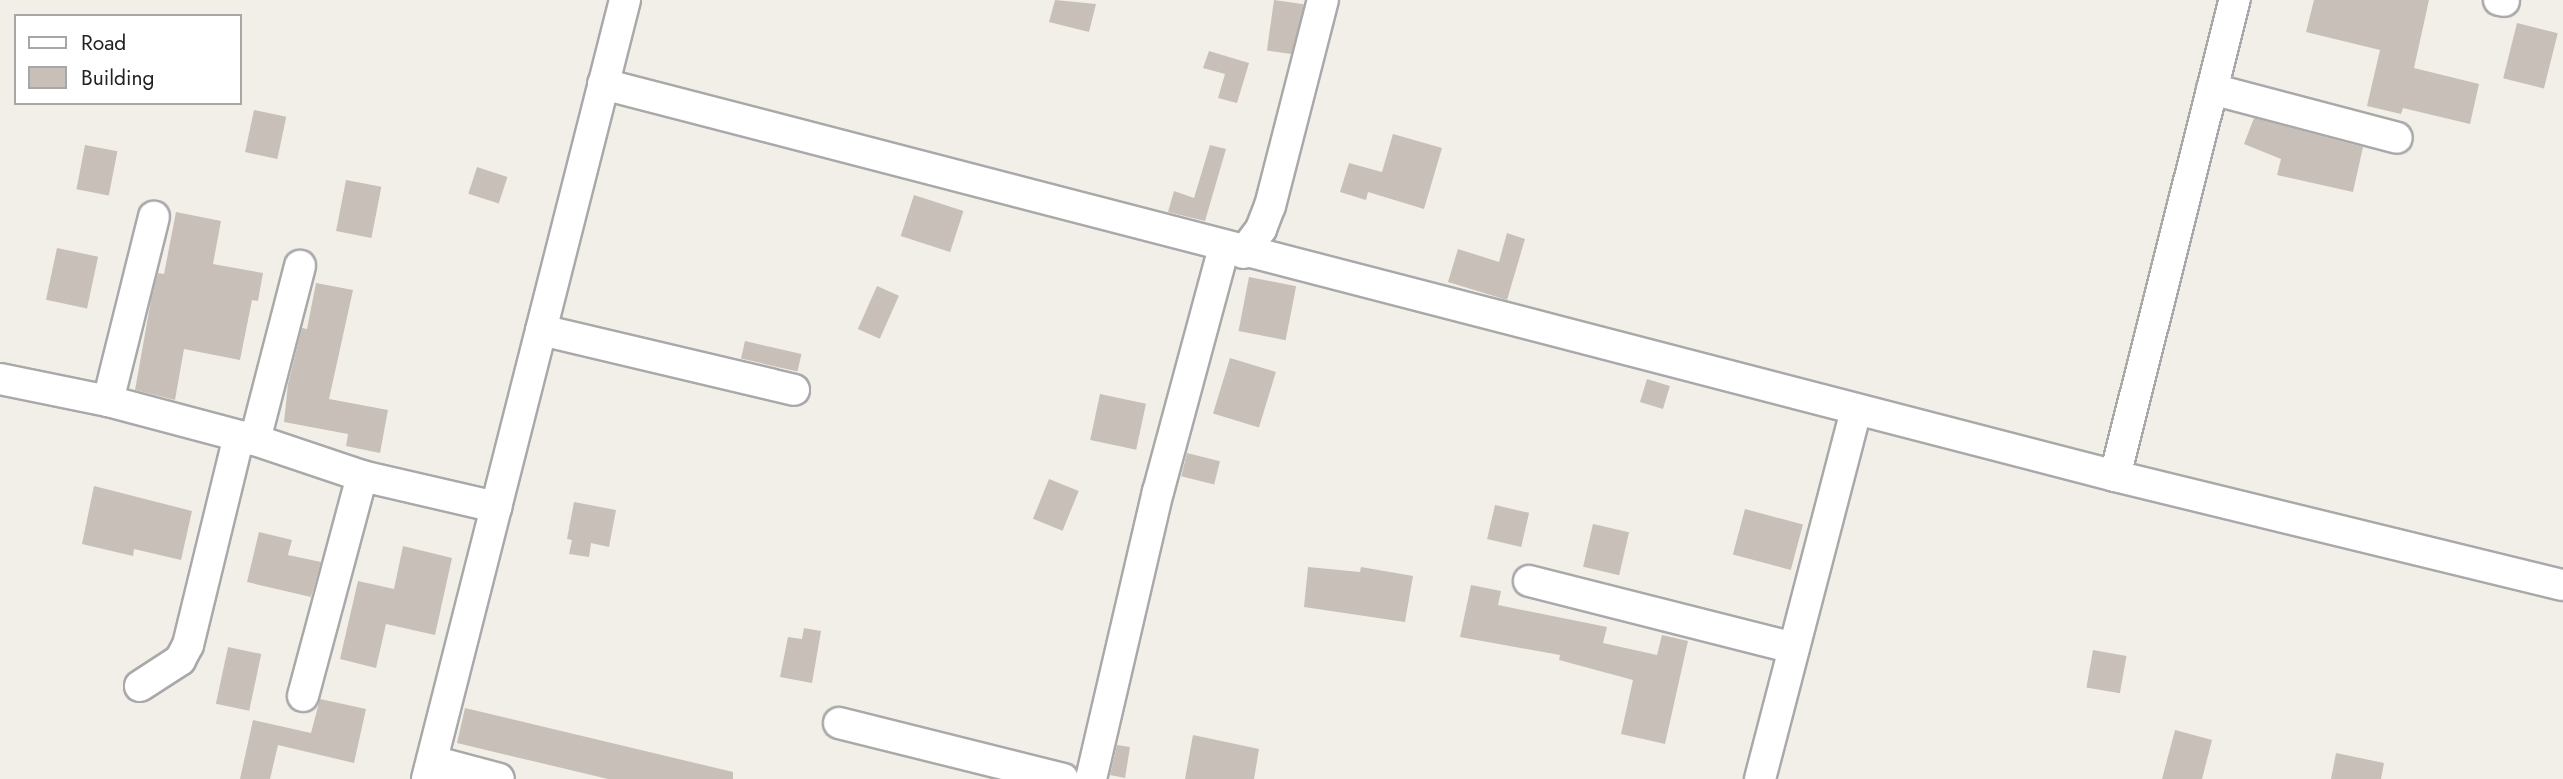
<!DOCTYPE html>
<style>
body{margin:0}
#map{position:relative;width:2563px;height:779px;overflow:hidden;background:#f2efe9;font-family:Jost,sans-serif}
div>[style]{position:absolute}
.building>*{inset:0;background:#c7bfb8;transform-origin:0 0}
.roads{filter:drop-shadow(2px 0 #a9a9a9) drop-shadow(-2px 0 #a9a9a9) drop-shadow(0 2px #a9a9a9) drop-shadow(0 -2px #a9a9a9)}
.minor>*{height:30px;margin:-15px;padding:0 15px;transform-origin:15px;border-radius:15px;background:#fff}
span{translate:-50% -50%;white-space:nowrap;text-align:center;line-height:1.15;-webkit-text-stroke:5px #fff;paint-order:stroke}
.legend{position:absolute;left:14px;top:14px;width:228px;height:91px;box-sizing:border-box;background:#fff;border:2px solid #a7a7a7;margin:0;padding:9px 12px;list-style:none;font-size:21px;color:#222}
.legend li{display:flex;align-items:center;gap:14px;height:35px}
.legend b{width:35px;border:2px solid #a7a7a7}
</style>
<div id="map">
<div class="building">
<i style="clip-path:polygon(1055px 0,1096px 4px,1089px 32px,1049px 22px)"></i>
<i style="left:1274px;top:0;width:30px;height:51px;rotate:8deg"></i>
<i style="clip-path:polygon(2314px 0,2429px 0,2414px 68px,2479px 84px,2470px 124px,2403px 108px,2401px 114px,2367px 106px,2380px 50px,2306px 32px)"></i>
<i style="left:2517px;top:23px;width:42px;height:57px;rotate:14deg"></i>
<i style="clip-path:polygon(1209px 51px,1249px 63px,1237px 103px,1218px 98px,1225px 74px,1203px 68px)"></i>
<i style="left:254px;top:110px;width:33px;height:43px;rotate:12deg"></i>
<i style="clip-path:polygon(2254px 118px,2363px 147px,2353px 192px,2277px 175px,2281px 159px,2244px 144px)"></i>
<i style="clip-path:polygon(1393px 134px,1442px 148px,1424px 209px,1368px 192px,1366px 200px,1340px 192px,1349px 163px,1382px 172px)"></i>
<i style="left:85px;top:145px;width:33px;height:45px;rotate:11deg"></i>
<i style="clip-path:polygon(1210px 145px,1226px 149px,1205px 221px,1168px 212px,1174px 191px,1194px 198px)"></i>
<i style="left:477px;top:167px;width:32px;height:28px;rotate:18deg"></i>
<i style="left:346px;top:180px;width:36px;height:52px;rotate:11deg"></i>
<i style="left:914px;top:195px;width:52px;height:43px;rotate:18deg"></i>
<i style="clip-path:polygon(176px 212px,221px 221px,213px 264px,263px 273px,258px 301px,252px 300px,240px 360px,184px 349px,175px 400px,135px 390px,151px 300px,158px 273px,164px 274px)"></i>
<i style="clip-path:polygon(1507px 233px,1525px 239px,1507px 300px,1448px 282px,1458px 249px,1499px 262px)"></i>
<i style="left:57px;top:248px;width:42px;height:53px;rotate:12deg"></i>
<i style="left:1249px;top:277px;width:48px;height:55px;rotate:11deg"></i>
<i style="clip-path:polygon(316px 283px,353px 290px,329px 399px,388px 410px,380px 453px,346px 446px,348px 434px,284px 422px,288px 384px,302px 328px,307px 329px)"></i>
<i style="left:877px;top:286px;width:24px;height:47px;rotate:24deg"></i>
<i style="left:745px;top:341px;width:58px;height:18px;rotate:13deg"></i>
<i style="left:1230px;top:358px;width:48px;height:58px;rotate:17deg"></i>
<i style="left:1647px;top:379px;width:24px;height:24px;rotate:17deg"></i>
<i style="left:1100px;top:394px;width:47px;height:47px;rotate:12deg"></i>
<i style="left:1187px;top:453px;width:34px;height:24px;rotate:14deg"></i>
<i style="left:1049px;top:479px;width:32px;height:43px;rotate:22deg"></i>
<i style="clip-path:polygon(94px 486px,192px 511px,181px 560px,134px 549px,133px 556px,82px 544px)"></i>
<i style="clip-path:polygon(574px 502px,616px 510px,609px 547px,591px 543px,589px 557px,569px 554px,572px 540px,567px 539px)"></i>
<i style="left:1495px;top:505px;width:35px;height:35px;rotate:13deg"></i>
<i style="left:1745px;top:509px;width:60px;height:47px;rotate:15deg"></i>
<i style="left:1593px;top:524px;width:37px;height:44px;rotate:13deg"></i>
<i style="clip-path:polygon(259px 532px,292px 540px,288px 555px,321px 562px,311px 597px,247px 582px)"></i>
<i style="clip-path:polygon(403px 546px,452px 558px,435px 635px,386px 624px,376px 668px,340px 659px,358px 581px,394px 589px)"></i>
<i style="clip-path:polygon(1308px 567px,1360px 572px,1361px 567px,1413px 576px,1405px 622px,1304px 607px)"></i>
<i style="clip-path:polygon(1471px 585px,1501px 591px,1498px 605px,1607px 627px,1603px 643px,1657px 655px,1662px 635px,1688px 641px,1665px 744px,1621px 734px,1633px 680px,1559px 660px,1560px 655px,1460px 637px)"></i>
<i style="clip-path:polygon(804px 628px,821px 631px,812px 683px,780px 677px,788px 637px,802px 639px)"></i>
<i style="left:228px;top:647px;width:34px;height:58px;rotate:12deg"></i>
<i style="left:2093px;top:650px;width:34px;height:38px;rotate:10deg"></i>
<i style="clip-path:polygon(320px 699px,366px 709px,354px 763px,278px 745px,270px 779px,240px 779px,253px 720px,311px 733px)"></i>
<i style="clip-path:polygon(465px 708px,733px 772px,733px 779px,608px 779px,457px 743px)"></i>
<i style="clip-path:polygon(2175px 730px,2212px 740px,2202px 779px,2162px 779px)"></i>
<i style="clip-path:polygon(1193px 735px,1259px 749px,1254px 779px,1185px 779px)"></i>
<i style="clip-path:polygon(1117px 745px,1130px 747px,1125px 778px,1110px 775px)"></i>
<i style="clip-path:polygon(2336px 753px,2384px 763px,2381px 779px,2331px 779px)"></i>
</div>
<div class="roads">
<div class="minor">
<i style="left:2499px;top:0;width:5px;rotate:11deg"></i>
<i style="left:603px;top:84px;width:1562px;rotate:14.53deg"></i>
<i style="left:2115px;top:476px;width:461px;rotate:13.7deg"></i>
<i style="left:2212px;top:89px;width:191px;rotate:14.8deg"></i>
<i style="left:1243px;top:253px;width:30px;rotate:-53deg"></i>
<i style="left:1261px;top:229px;width:25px;rotate:-69deg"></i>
<i style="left:1270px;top:206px;width:213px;rotate:-75.6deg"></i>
<i style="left:541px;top:330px;width:260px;rotate:13.3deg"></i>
<i style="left:0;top:379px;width:110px;rotate:11.5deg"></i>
<i style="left:108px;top:401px;width:152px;rotate:14.9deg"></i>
<i style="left:255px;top:440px;width:113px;rotate:18.6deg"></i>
<i style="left:362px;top:476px;width:138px;rotate:13deg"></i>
<i style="left:108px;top:401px;width:190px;rotate:-76deg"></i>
<i style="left:255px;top:440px;width:180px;rotate:-75.5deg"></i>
<i style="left:2115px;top:476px;width:491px;rotate:-75.9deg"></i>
<i style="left:1529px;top:581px;width:273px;rotate:14.2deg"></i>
<i style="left:140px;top:686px;width:48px;rotate:-33deg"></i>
<i style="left:180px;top:660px;width:17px;rotate:-62deg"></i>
<i style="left:188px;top:645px;width:215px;rotate:-76.3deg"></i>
<i style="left:303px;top:696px;width:228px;rotate:-75deg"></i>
<i style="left:839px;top:723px;width:231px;rotate:14deg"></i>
<i style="left:432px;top:761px;width:69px;rotate:15deg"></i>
<i style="left:427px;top:779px;width:804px;rotate:-75.74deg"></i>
<i style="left:1091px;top:779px;width:295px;rotate:-76.9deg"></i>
<i style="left:1158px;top:492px;width:253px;rotate:-74.9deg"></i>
<i style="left:1760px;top:779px;width:381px;rotate:-75.4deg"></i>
</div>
</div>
<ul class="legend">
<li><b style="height:9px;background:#fff"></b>Road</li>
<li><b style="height:19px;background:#c7bfb8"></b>Building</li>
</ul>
</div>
